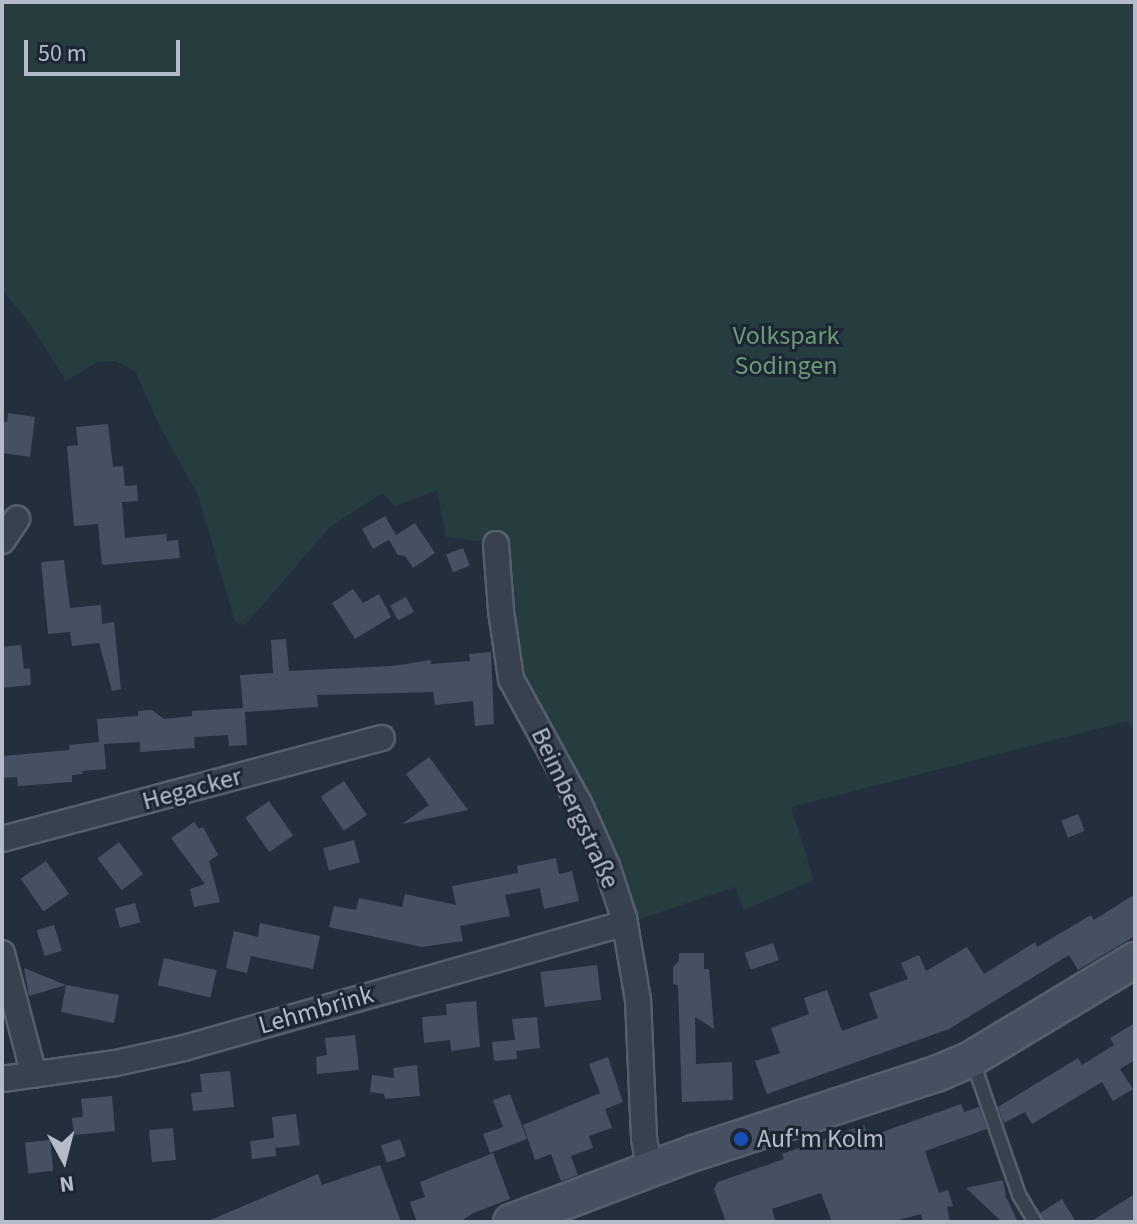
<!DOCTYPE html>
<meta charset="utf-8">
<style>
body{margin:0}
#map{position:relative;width:1137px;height:1224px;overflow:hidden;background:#242f3e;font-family:"Source Sans 3",sans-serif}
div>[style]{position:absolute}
.green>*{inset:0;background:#263c3f}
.building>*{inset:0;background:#455162;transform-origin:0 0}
.roads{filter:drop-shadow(2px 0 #565f6c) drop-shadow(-2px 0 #565f6c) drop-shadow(0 2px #565f6c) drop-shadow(0 -2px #565f6c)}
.service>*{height:12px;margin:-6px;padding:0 6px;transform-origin:6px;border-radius:6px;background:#38414e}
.minor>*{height:24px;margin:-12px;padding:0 12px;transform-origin:12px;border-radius:12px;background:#38414e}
.secondary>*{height:34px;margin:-17px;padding:0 17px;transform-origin:17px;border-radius:17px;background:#465061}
.dots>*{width:22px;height:22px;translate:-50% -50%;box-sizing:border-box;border:4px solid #1d2633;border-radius:50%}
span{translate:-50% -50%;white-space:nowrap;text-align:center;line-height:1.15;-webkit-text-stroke:6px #1d2633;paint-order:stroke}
.park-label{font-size:26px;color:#6b9a76}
.street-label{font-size:26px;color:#b4bcc9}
.poi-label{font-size:26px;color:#b4bcc9}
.left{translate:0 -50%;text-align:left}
.frame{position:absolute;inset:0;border:4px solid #b4bcc9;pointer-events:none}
.north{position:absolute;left:24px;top:1120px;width:80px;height:80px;-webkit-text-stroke:6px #1d2633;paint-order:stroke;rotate:173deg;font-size:22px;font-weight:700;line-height:32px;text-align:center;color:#b4bcc9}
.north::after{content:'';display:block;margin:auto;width:28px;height:36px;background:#b4bcc9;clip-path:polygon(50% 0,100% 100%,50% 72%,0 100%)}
.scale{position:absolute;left:24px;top:40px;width:156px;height:36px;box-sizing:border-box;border:4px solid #b4bcc9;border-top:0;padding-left:10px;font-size:24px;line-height:28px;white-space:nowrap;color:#b4bcc9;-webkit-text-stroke:6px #1d2633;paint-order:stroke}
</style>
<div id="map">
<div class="green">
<i style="clip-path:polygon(2px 2px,1129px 2px,1135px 11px,1135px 733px,1128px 721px,791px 807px,814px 880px,744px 910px,735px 887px,637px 920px,629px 896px,524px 674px,516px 646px,513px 586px,503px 557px,485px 542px,446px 537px,437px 490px,395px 506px,383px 493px,331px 526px,245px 625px,235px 622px,198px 495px,159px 425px,135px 371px,115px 361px,97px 362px,66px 381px,29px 322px,2px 290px)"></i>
</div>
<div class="building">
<i style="clip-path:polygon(8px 413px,35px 417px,30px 457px,2px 453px,2px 421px,7px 422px)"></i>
<i style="clip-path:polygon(108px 424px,113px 467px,123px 466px,125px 486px,137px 485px,138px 501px,122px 502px,125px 538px,166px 534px,167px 541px,178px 540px,180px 558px,102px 565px,98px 524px,74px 526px,67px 446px,78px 445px,76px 427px)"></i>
<i style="clip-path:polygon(385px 516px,396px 535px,415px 523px,435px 553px,413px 568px,405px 556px,398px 555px,389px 540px,392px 538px,373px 549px,362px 529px)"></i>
<i style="left:463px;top:548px;width:19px;height:18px;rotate:69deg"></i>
<i style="clip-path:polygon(64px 560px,70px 608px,101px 605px,102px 624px,114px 622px,121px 689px,112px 691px,99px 643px,72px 646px,70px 632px,48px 634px,41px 562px)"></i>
<i style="clip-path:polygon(353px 589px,363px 603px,379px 594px,391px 617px,355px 639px,332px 603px)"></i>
<i style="left:406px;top:597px;width:17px;height:18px;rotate:62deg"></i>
<i style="clip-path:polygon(286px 639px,289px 671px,393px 666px,431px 660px,431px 664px,470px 661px,469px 654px,491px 652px,494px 724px,475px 726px,473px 701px,435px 705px,433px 692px,317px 695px,318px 707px,245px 712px,247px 745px,229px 746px,228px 735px,194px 737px,195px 748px,168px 750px,140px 752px,140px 742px,104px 744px,106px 769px,82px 771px,83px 774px,72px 775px,72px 782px,18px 786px,17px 777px,2px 778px,2px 756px,70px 750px,69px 745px,99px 742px,97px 719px,138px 716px,138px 711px,152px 710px,164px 719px,192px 716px,192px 711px,243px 708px,240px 675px,273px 673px,271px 640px)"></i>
<i style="clip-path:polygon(21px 645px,24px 669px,30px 668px,31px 685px,2px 688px,2px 647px)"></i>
<i style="clip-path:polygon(429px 757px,468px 810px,402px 824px,429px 805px,406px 774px)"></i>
<i style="left:344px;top:781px;width:41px;height:28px;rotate:56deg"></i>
<i style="left:269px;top:801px;width:42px;height:29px;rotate:55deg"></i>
<i style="left:1078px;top:814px;width:18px;height:18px;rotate:68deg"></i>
<i style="clip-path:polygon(194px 822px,199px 829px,203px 827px,218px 855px,209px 861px,220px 902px,194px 907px,190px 889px,205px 884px,171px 838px)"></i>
<i style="left:354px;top:840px;width:23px;height:32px;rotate:75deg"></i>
<i style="left:119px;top:842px;width:40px;height:27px;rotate:53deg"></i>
<i style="clip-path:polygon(556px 858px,559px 874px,572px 871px,579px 901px,544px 909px,540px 888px,505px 895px,510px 916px,460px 926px,463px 941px,422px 947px,329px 927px,334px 906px,356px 910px,359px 898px,402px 907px,405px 894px,456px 905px,452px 886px,518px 873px,517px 866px)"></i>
<i style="left:46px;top:861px;width:40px;height:31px;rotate:55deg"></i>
<i style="clip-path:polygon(1135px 894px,1135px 936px,1078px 970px,1069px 955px,949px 1029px,767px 1094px,755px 1061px,780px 1053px,771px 1028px,809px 1014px,804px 998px,827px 990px,842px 1031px,878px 1018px,869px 993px,908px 979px,901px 963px,919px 955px,926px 971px,967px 947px,984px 974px,1035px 942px,1037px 947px,1091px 915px,1094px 920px)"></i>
<i style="left:135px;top:903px;width:20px;height:21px;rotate:75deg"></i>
<i style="clip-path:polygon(260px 923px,320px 936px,313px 969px,251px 956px,247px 973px,226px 968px,234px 931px,258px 937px)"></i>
<i style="left:54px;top:925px;width:27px;height:18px;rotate:73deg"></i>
<i style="left:773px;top:943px;width:18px;height:30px;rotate:71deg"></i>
<i style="clip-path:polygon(679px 953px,704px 953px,704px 969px,709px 969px,714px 1029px,695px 1017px,696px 1064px,732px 1062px,733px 1100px,682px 1102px,678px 985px,673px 984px,673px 967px,679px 961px)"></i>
<i style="left:164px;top:958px;width:54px;height:28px;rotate:13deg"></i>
<i style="left:597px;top:965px;width:35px;height:57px;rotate:83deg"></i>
<i style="clip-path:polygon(24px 968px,66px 985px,119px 995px,114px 1023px,61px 1012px,66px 985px,29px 996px)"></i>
<i style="clip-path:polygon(476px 1001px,480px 1047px,451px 1051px,450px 1040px,424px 1043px,422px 1017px,447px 1015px,446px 1004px)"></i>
<i style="clip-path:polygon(537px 1017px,540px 1048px,516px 1051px,517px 1059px,494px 1061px,492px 1042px,515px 1040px,512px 1019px)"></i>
<i style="clip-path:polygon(1135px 1023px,1135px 1060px,1120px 1069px,1133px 1089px,1113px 1101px,1102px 1082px,1032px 1124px,1025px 1112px,1004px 1123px,998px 1107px,1078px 1058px,1082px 1065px,1114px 1045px,1110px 1038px)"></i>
<i style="clip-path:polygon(355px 1035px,359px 1070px,317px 1074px,316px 1057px,327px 1055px,325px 1038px)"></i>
<i style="clip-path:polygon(608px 1057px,623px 1102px,605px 1109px,612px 1128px,589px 1136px,593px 1148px,571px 1156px,578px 1175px,561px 1181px,551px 1154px,535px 1160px,523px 1125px,600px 1093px,589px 1064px)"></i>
<i style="clip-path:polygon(417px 1065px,420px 1096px,385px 1099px,384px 1094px,370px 1092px,372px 1075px,394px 1078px,393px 1068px)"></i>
<i style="clip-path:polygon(230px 1071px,234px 1107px,193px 1111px,191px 1093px,202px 1092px,200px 1074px)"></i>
<i style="clip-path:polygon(510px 1094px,527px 1139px,490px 1153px,483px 1134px,503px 1127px,493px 1100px)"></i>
<i style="clip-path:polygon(112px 1096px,115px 1131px,74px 1135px,72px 1118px,83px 1117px,81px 1099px)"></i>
<i style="clip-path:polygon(961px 1104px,964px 1112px,979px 1107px,987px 1129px,925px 1151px,939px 1193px,948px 1190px,953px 1206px,947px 1207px,950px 1222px,923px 1222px,921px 1214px,891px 1222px,832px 1222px,821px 1193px,772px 1209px,776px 1222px,726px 1222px,714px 1189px,718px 1182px,784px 1159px,782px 1154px,864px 1125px,868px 1137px)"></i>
<i style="clip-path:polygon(296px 1114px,300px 1145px,276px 1148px,275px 1140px,276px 1156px,252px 1159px,250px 1141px,274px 1138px,272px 1117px)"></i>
<i style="left:173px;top:1128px;width:32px;height:24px;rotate:85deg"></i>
<i style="left:400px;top:1139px;width:18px;height:20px;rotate:71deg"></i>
<i style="left:50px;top:1140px;width:31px;height:25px;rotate:84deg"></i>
<i style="clip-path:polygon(493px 1153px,510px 1199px,473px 1213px,460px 1222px,417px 1222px,410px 1202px,425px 1197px,420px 1182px)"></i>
<i style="clip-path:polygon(380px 1165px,401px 1222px,206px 1222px,318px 1174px,322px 1185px)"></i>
<i style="clip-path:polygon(1003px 1180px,1006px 1197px,1018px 1222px,1002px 1222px,966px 1188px)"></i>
<i style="clip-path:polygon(1135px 1194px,1135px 1222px,1090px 1222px)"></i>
<i style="clip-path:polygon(1062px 1199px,1076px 1222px,1044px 1222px,1040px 1213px)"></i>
</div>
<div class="roads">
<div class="service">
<i style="left:973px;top:1062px;width:141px;rotate:70.9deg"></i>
<i style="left:1019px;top:1195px;width:31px;rotate:59deg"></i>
</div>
<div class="minor">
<i style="left:2px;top:541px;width:27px;rotate:-56deg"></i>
<i style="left:496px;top:544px;width:67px;rotate:85.7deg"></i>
<i style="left:501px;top:611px;width:69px;rotate:81.6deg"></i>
<i style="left:511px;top:679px;width:141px;rotate:61.3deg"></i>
<i style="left:579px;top:803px;width:69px;rotate:66deg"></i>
<i style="left:607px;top:866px;width:55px;rotate:71.9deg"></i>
<i style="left:624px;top:918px;width:83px;rotate:80.3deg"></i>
<i style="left:638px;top:1000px;width:139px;rotate:87.5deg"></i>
<i style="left:644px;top:1139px;width:33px;rotate:79deg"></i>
<i style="left:2px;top:839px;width:393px;rotate:-14.9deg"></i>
<i style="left:2px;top:953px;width:126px;rotate:75.3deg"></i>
<i style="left:2px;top:1079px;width:115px;rotate:-8deg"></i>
<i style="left:116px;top:1063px;width:70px;rotate:-12.4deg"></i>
<i style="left:184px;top:1048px;width:458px;rotate:-15.8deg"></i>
</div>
<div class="secondary">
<i style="left:511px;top:1222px;width:196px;rotate:-20.7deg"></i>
<i style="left:694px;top:1153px;width:255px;rotate:-18.1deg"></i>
<i style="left:936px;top:1074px;width:38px;rotate:-23deg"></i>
<i style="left:971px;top:1059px;width:192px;rotate:-31.1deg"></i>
</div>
</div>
<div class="dots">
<i style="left:741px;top:1139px;background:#1a4fb4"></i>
</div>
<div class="park-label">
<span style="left:786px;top:351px">Volkspark<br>Sodingen</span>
</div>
<div class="street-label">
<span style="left:192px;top:789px;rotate:-15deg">Hegacker</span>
<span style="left:575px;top:808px;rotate:65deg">Beimbergstraße</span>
<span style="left:316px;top:1010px;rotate:-16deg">Lehmbrink</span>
</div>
<div class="poi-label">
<span class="left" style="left:757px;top:1139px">Auf'm Kolm</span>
</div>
<div class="frame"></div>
<div class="north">N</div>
<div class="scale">50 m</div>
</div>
